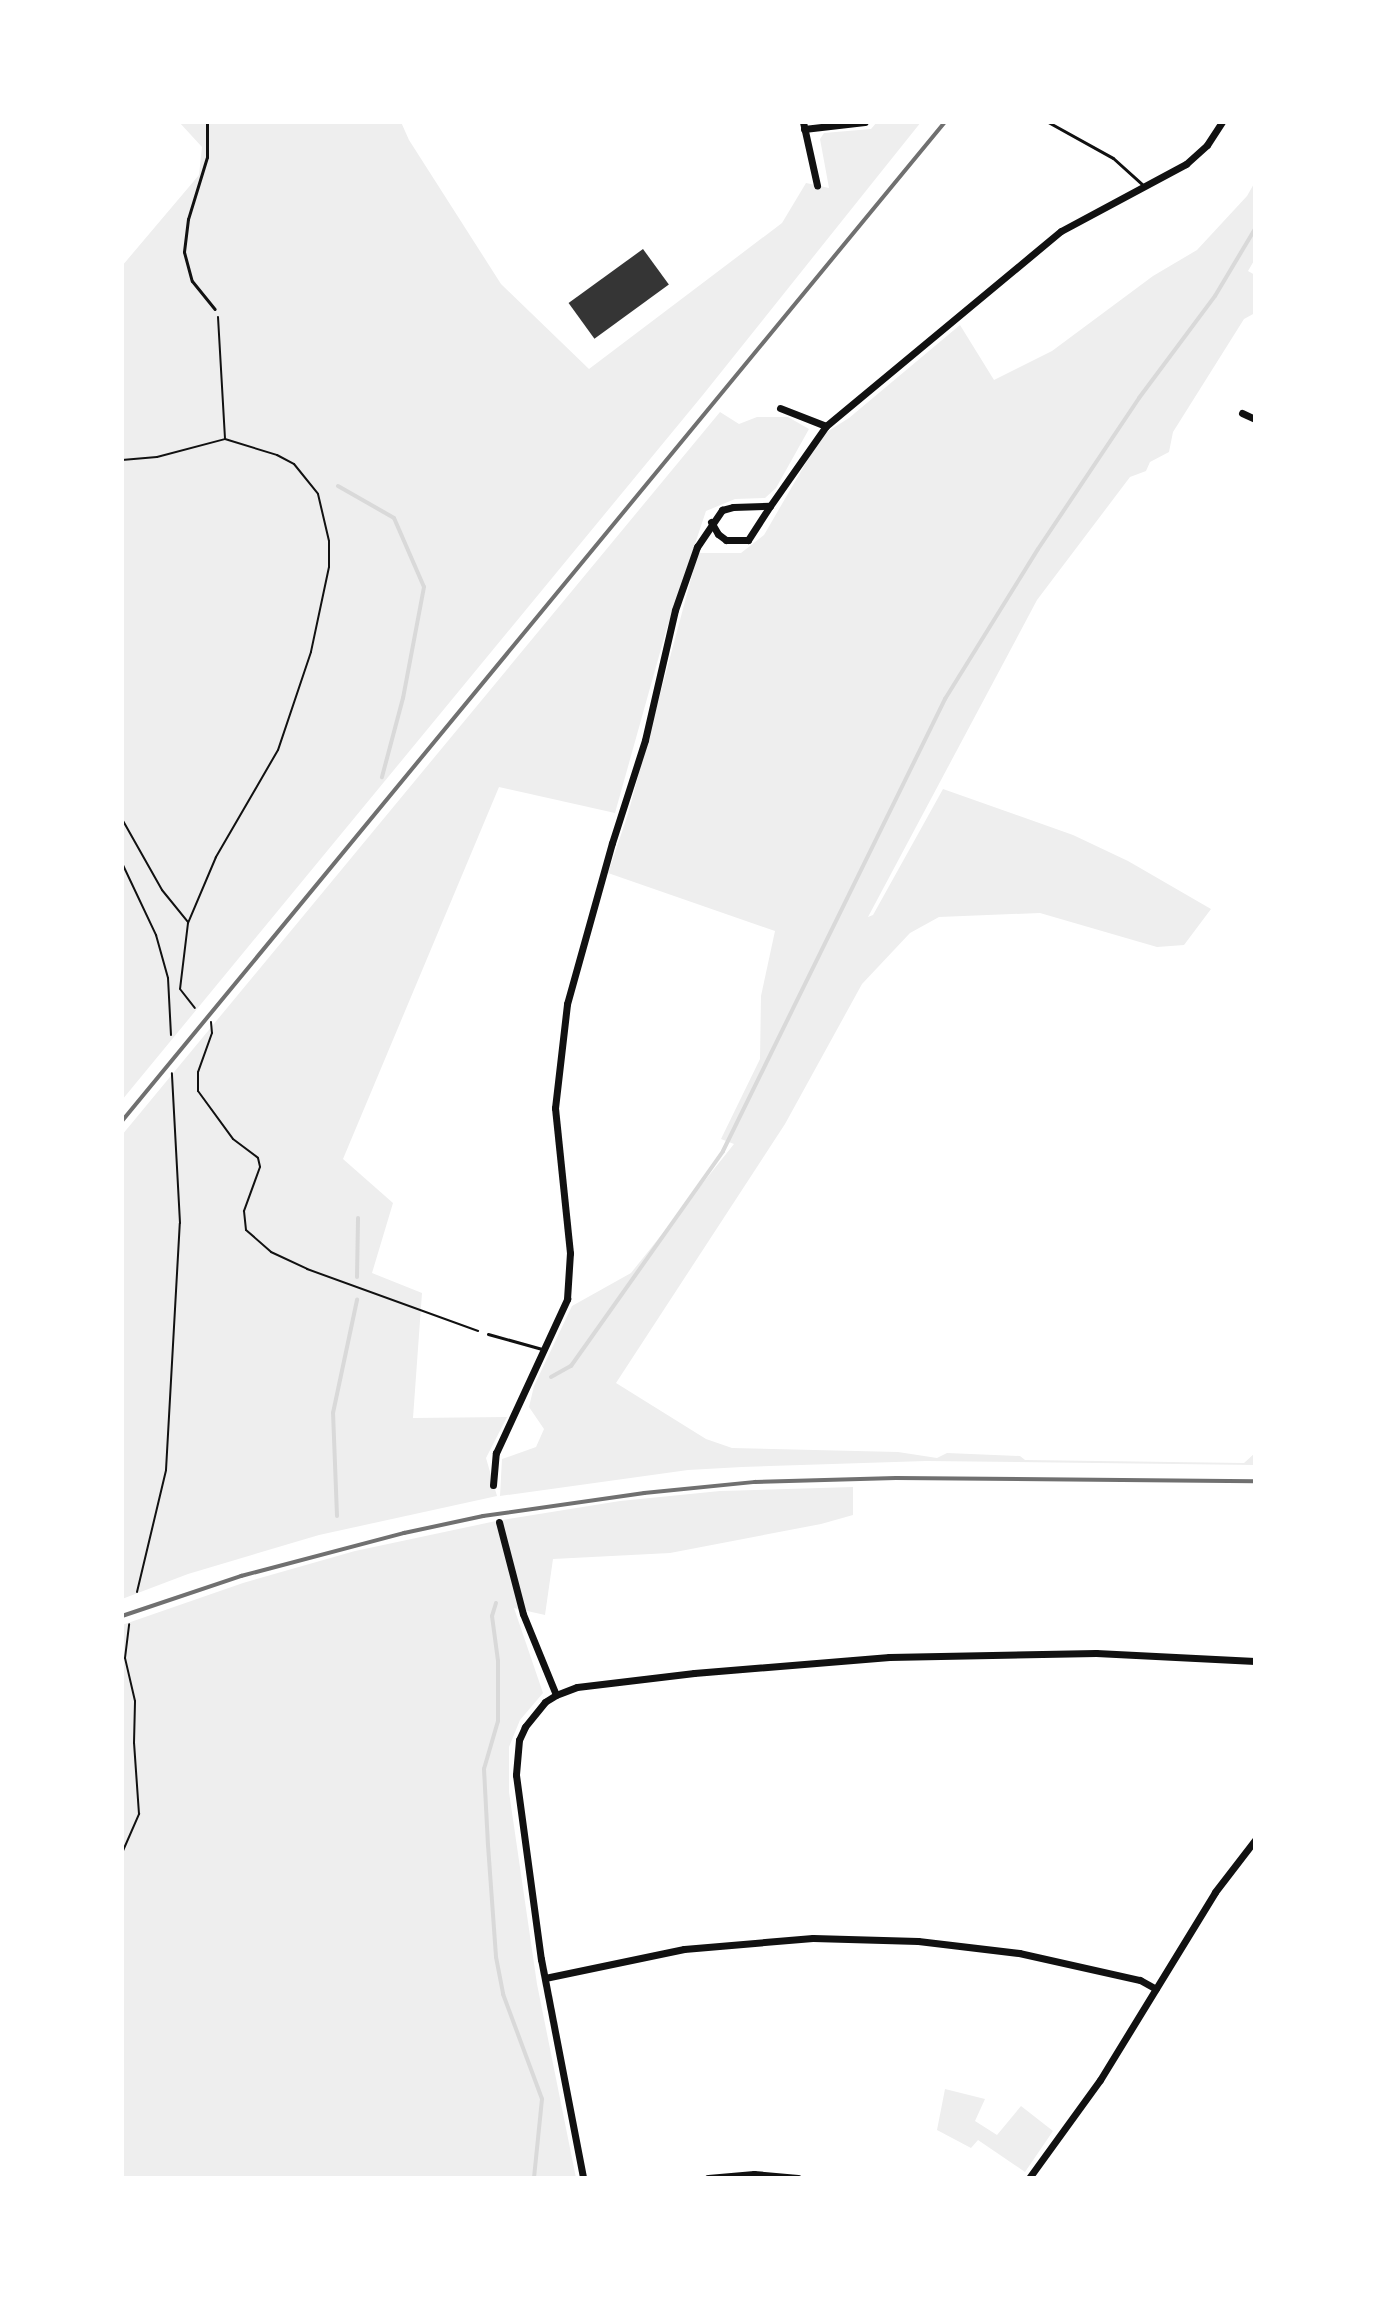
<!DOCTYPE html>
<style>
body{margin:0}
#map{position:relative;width:1377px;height:2300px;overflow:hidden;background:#fff;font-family:"IBM Plex Sans",sans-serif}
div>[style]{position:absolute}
.green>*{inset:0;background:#eee}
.stream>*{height:4px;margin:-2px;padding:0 2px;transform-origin:2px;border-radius:2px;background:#d9d9d9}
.building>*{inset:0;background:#353535;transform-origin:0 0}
.path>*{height:2px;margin:-1px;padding:0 1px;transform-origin:1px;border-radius:1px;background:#111}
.service>*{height:3px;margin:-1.5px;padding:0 1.5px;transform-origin:1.5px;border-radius:1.5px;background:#111}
.minor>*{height:7px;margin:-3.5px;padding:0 3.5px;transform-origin:3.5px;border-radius:3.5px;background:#111}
.rail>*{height:4px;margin:-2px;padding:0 2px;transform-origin:2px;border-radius:2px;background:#707070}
span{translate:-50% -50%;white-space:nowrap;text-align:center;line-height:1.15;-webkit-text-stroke:6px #fff;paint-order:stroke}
.frame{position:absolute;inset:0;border:124px solid #fff;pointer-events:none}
</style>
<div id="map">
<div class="green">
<i style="clip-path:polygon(179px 122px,401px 122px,409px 140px,501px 284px,589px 369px,782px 223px,806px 183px,829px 188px,820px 139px,824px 133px,871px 129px,877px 122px,921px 122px,702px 396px,122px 1100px,122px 266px,199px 175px,202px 147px)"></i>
<i style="clip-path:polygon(1255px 182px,1255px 259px,1248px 271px,1255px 275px,1255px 313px,1244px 319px,1173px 432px,1169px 452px,1150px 462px,1146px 471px,1130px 477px,1037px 600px,868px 917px,873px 915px,943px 789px,1073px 835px,1128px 861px,1211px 909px,1184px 945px,1157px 947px,1040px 913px,939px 917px,910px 933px,862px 984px,785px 1124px,616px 1383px,706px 1439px,732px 1448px,898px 1452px,937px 1458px,947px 1453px,1020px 1456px,1025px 1460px,1244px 1463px,1255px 1453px,1255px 1465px,926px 1461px,742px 1467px,688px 1470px,500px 1496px,502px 1459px,536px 1447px,544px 1429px,529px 1407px,534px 1386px,572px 1306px,631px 1273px,734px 1144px,721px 1139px,760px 1059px,761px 996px,775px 931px,608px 873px,628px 814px,698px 553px,741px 553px,764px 535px,822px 435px,849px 418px,960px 325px,994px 380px,1052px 351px,1153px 276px,1197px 250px,1247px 196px)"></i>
<i style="clip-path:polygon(720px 412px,739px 424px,757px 417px,788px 417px,809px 429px,776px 488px,765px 498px,735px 499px,706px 511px,666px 631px,615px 813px,499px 787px,343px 1159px,393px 1203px,372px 1273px,422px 1293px,413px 1418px,507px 1417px,486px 1458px,497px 1496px,319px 1535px,188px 1574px,122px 1599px,122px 1135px)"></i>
<i style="clip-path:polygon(853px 1487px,853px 1515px,821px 1524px,670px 1553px,553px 1559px,545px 1615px,514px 1608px,543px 1693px,520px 1720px,509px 1747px,509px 1792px,537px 1984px,576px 2178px,122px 2178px,122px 1625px,243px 1583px,355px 1551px,496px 1521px,620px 1501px,720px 1491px)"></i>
<i style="clip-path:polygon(945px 2089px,985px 2099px,975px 2121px,997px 2135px,1021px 2106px,1053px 2131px,1025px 2172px,978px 2140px,971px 2148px,937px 2130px)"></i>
</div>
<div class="stream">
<i style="left:338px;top:486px;width:64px;rotate:29.7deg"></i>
<i style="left:394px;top:518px;width:75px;rotate:66.5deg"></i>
<i style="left:424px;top:587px;width:113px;rotate:100.7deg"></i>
<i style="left:403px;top:698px;width:82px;rotate:104.9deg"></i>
<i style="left:357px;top:1277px;width:59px;rotate:-89deg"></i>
<i style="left:551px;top:1377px;width:23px;rotate:-29deg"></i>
<i style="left:571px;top:1366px;width:263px;rotate:-54.7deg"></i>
<i style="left:723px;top:1151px;width:504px;rotate:-63.84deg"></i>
<i style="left:945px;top:699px;width:176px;rotate:-58.2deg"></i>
<i style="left:1038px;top:549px;width:182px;rotate:-56.2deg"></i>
<i style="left:1139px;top:398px;width:127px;rotate:-53.3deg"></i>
<i style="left:1215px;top:296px;width:78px;rotate:-59.2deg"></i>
<i style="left:337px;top:1516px;width:103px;rotate:-92.2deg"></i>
<i style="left:333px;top:1413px;width:116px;rotate:-78deg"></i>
<i style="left:496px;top:1603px;width:14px;rotate:107deg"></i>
<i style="left:492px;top:1616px;width:45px;rotate:82.4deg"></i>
<i style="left:498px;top:1661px;width:60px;rotate:90deg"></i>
<i style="left:498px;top:1721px;width:50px;rotate:106.3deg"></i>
<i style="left:484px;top:1769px;width:76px;rotate:87deg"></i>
<i style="left:488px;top:1845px;width:112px;rotate:85.9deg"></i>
<i style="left:496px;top:1957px;width:38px;rotate:79deg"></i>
<i style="left:503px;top:1994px;width:112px;rotate:69.6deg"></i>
<i style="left:542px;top:2099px;width:79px;rotate:95.8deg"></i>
</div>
<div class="building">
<i style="left:643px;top:249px;width:44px;height:92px;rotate:54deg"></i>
</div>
<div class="path">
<i style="left:218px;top:317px;width:121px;rotate:86.7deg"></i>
<i style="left:122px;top:460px;width:35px;rotate:-5deg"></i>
<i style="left:157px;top:457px;width:70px;rotate:-14.8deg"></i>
<i style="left:225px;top:439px;width:54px;rotate:17.1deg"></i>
<i style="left:277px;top:455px;width:19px;rotate:28deg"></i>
<i style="left:294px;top:464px;width:38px;rotate:51deg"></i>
<i style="left:318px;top:494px;width:48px;rotate:76.8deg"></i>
<i style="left:329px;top:541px;width:26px;rotate:90deg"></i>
<i style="left:329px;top:567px;width:87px;rotate:102deg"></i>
<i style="left:311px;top:652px;width:103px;rotate:108.6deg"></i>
<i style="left:278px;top:750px;width:124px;rotate:120.1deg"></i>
<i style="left:216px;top:857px;width:72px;rotate:113deg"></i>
<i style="left:188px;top:923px;width:66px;rotate:96.9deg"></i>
<i style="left:180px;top:989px;width:24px;rotate:52deg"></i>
<i style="left:122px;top:819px;width:81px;rotate:60.6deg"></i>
<i style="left:162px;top:890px;width:41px;rotate:50.9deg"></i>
<i style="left:122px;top:863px;width:80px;rotate:64.7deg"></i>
<i style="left:156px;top:935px;width:45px;rotate:74.4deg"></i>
<i style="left:168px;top:978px;width:57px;rotate:87deg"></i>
<i style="left:211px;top:1022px;width:11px;rotate:85deg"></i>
<i style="left:212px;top:1033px;width:41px;rotate:109.7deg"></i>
<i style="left:198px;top:1072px;width:19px;rotate:90deg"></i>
<i style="left:198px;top:1091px;width:59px;rotate:53.9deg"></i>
<i style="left:233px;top:1139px;width:31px;rotate:37deg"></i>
<i style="left:258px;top:1158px;width:9px;rotate:77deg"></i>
<i style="left:260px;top:1167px;width:47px;rotate:110deg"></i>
<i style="left:244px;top:1211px;width:19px;rotate:84deg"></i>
<i style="left:246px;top:1230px;width:33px;rotate:41deg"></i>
<i style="left:271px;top:1252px;width:40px;rotate:25deg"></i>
<i style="left:307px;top:1269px;width:182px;rotate:19.9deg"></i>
<i style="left:137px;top:1592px;width:125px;rotate:-76.6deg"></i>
<i style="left:166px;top:1470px;width:247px;rotate:-86.8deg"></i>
<i style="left:180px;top:1223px;width:150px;rotate:-93.1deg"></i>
<i style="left:122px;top:1853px;width:43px;rotate:-66.4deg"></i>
<i style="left:139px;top:1814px;width:71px;rotate:-94deg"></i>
<i style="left:134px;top:1743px;width:42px;rotate:-88.6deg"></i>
<i style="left:135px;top:1701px;width:44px;rotate:-103.1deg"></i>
<i style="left:125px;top:1658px;width:34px;rotate:-83deg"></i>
</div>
<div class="service">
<i style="left:207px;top:122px;width:35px;rotate:90deg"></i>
<i style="left:207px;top:157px;width:65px;rotate:107deg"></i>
<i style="left:188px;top:219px;width:33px;rotate:97deg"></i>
<i style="left:184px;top:252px;width:30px;rotate:75deg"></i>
<i style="left:192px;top:281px;width:36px;rotate:51deg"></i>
<i style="left:1048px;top:122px;width:74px;rotate:29deg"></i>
<i style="left:1113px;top:158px;width:39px;rotate:42deg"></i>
<i style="left:488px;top:1334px;width:56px;rotate:15.5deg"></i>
</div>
<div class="minor">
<i style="left:803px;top:122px;width:65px;rotate:77.5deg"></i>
<i style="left:804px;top:129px;width:61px;rotate:-6.5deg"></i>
<i style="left:780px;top:408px;width:49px;rotate:21.4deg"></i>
<i style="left:1242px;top:413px;width:14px;rotate:25deg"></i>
<i style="left:711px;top:522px;width:14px;rotate:60deg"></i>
<i style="left:718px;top:534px;width:10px;rotate:37deg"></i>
<i style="left:726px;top:540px;width:22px"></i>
<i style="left:748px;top:540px;width:40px;rotate:-57.1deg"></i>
<i style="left:493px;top:1485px;width:32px;rotate:-85deg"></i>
<i style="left:496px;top:1453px;width:170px;rotate:-65.2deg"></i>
<i style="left:567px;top:1299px;width:46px;rotate:-86.3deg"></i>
<i style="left:570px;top:1253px;width:146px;rotate:-95.9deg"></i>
<i style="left:555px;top:1108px;width:105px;rotate:-83.4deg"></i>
<i style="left:567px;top:1004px;width:167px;rotate:-74.4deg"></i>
<i style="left:612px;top:843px;width:108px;rotate:-72.2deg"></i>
<i style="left:645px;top:740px;width:133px;rotate:-77deg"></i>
<i style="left:675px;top:610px;width:67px;rotate:-70.8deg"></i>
<i style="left:697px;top:547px;width:45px;rotate:-56deg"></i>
<i style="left:722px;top:510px;width:11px;rotate:-15deg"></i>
<i style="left:733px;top:507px;width:37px;rotate:-2deg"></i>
<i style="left:770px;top:506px;width:98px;rotate:-55deg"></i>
<i style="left:826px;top:426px;width:305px;rotate:-39.7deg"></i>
<i style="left:1061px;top:231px;width:142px;rotate:-28.2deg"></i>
<i style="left:1186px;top:164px;width:28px;rotate:-42deg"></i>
<i style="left:1207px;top:145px;width:27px;rotate:-57deg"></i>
<i style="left:499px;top:1522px;width:95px;rotate:75.4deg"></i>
<i style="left:523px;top:1614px;width:87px;rotate:67.8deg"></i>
<i style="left:556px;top:1695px;width:13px;rotate:148deg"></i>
<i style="left:545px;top:1702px;width:32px;rotate:129deg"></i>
<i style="left:525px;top:1727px;width:14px;rotate:115deg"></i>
<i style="left:519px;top:1740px;width:35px;rotate:95deg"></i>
<i style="left:516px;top:1775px;width:186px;rotate:82.3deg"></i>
<i style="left:541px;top:1959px;width:223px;rotate:79.1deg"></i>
<i style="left:556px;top:1695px;width:22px;rotate:-21deg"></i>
<i style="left:577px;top:1687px;width:118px;rotate:-6.8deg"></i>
<i style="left:694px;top:1673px;width:196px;rotate:-4.7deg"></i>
<i style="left:889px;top:1657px;width:207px;rotate:-1.1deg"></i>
<i style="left:1096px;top:1653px;width:159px;rotate:2.9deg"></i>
<i style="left:545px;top:1978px;width:142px;rotate:-11.8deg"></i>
<i style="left:684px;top:1949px;width:129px;rotate:-4.9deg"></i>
<i style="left:813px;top:1938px;width:105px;rotate:1.6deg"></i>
<i style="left:918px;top:1941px;width:102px;rotate:6.8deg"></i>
<i style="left:1019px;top:1953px;width:124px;rotate:12.6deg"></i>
<i style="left:1140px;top:1980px;width:18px;rotate:29deg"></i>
<i style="left:708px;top:2178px;width:46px;rotate:-5deg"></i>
<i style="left:754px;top:2174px;width:44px;rotate:5.2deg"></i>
<i style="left:1029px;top:2178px;width:121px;rotate:-54.1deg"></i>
<i style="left:1100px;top:2080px;width:220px;rotate:-58.5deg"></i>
<i style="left:1215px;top:1892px;width:66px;rotate:-52.4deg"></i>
</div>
<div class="rail">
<i style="left:122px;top:1121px;width:1294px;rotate:-50.52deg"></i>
<i style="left:122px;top:1616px;width:126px;rotate:-18.6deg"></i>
<i style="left:241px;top:1576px;width:169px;rotate:-14.8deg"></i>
<i style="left:404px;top:1533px;width:81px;rotate:-12.1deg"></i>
<i style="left:483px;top:1516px;width:163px;rotate:-8.1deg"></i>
<i style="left:644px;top:1493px;width:112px;rotate:-5.7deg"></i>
<i style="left:755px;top:1482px;width:141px;rotate:-1.6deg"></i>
<i style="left:896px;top:1478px;width:359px;rotate:0.5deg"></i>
</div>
<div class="frame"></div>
</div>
